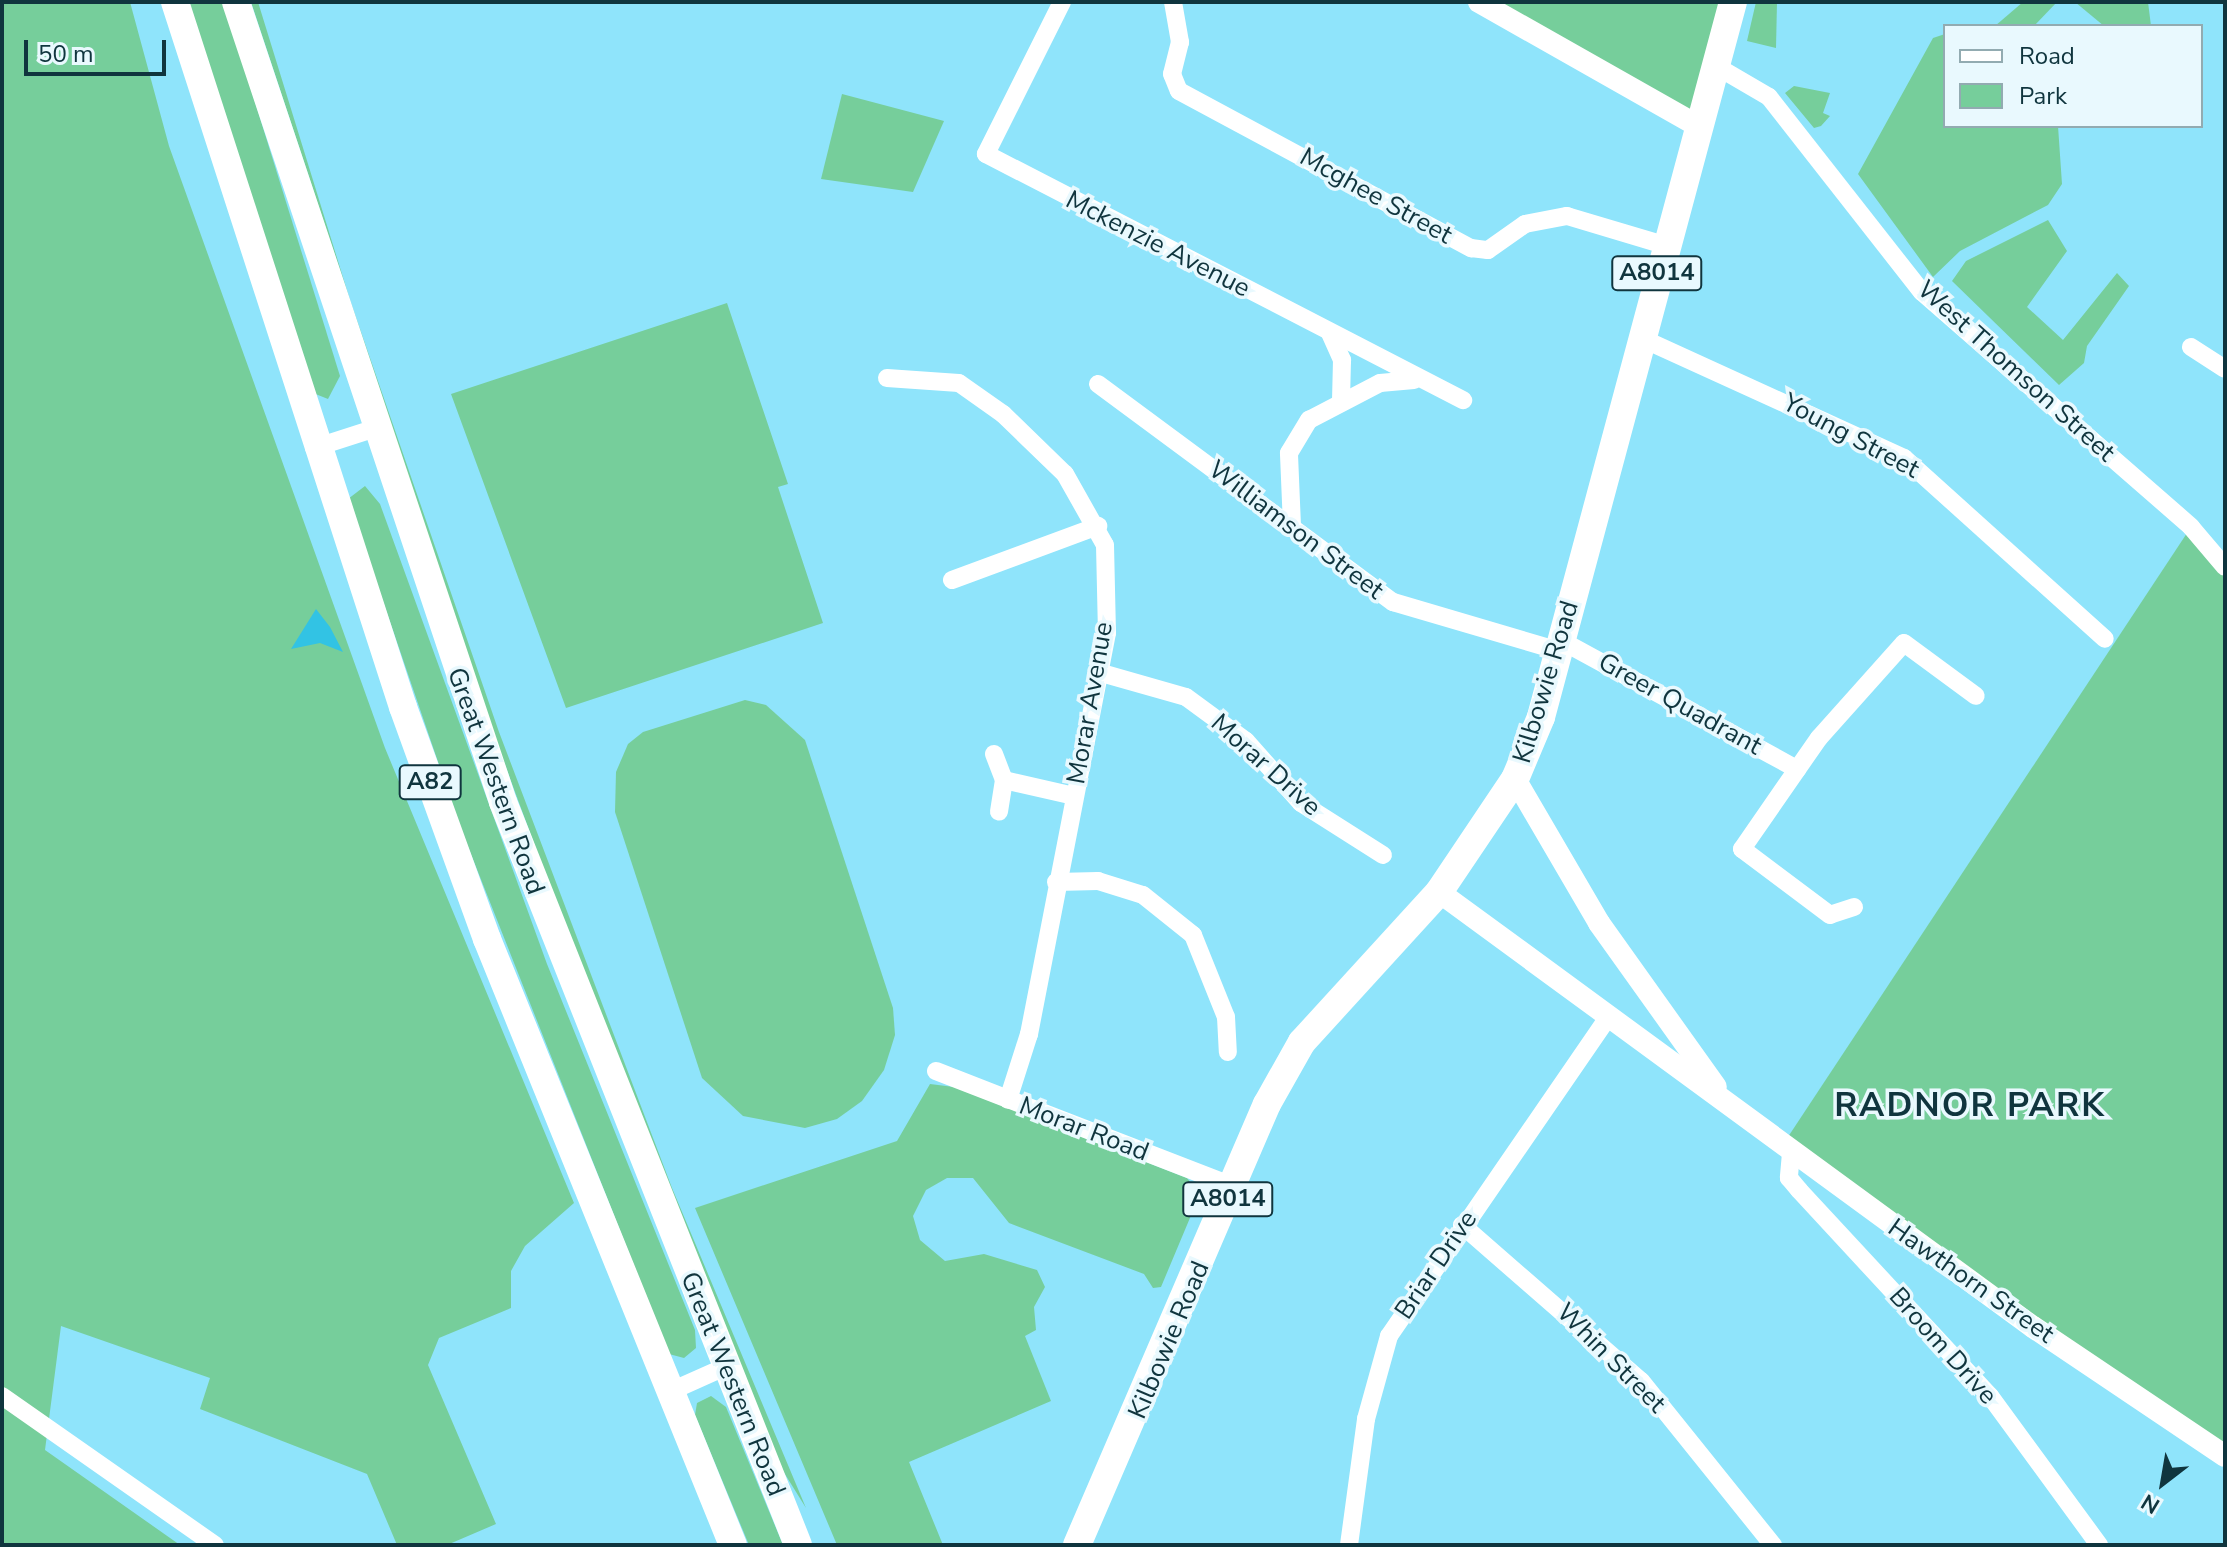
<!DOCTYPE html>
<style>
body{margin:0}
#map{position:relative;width:2227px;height:1547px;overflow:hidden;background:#8fe4fb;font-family:"Nunito Sans",sans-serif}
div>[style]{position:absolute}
.green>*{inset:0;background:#76ce9b}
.water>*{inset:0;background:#32c3e4}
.minor>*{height:18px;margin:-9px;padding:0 9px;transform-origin:9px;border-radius:9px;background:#fff}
.tertiary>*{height:22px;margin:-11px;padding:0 11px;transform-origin:11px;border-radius:11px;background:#fff}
.primary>*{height:28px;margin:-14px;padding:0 14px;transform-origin:14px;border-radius:14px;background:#fff}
span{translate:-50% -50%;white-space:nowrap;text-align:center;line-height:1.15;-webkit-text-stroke:7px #e9f9fe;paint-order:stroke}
.shield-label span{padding:2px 6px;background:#e9f9fe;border:2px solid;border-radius:6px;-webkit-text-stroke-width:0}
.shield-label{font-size:24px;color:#10353e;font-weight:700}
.street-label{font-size:26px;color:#10353e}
.district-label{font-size:34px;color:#10353e;font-weight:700;letter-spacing:2px}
.frame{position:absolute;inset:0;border:4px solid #10353e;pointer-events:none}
.legend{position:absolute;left:1943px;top:24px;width:260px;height:104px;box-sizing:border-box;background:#e9f9fe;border:2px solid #92abb1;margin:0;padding:10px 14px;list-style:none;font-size:24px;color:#10353e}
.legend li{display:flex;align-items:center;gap:16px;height:40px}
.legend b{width:40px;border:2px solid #92abb1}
.north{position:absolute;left:2123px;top:1443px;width:80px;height:80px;-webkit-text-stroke:6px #e9f9fe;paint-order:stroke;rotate:211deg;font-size:22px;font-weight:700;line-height:32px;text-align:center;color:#10353e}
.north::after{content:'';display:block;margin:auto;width:28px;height:36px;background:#10353e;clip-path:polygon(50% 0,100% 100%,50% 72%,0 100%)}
.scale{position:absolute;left:24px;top:40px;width:142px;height:36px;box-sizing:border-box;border:4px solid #10353e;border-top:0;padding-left:10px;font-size:24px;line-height:28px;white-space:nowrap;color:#10353e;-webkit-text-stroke:6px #e9f9fe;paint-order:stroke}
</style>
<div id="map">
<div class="green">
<i style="clip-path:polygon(2px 2px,130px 2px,169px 146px,385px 748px,574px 1203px,525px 1246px,511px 1271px,511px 1308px,439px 1338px,428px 1365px,496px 1524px,447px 1545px,397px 1545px,367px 1474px,200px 1409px,210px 1378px,61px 1326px,45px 1450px,180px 1545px,2px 1545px)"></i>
<i style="clip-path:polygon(188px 2px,224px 2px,340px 376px,328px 399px,313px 393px)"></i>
<i style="clip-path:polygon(251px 2px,258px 2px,350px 300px,499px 732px,672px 1188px,806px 1508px,783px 1471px,600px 1022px,494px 735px)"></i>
<i style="clip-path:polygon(1479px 2px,1734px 2px,1698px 126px)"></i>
<i style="clip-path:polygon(1756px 2px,1777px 2px,1776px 48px,1747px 41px)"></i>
<i style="clip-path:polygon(2023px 2px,2057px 2px,2034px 26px,1995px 26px)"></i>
<i style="clip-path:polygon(2075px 2px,2148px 2px,2151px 26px,2104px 26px)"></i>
<i style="clip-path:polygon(1945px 34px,1945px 126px,2058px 126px,2062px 184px,2048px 205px,1960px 251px,1933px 277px,1858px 174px,1933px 38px)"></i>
<i style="clip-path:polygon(1794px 86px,1830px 93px,1823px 113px,1830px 116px,1821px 126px,1814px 128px,1785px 93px)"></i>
<i style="clip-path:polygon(842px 94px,944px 121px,913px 192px,821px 179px)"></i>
<i style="clip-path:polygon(2048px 220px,2067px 251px,2027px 307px,2063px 340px,2117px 273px,2129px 286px,2087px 346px,2084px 363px,2059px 385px,1952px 281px,1966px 261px)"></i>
<i style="clip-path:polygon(727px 303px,788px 484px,778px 487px,823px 623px,566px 708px,451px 394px)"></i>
<i style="clip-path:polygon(365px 486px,380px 504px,547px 964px,695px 1330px,696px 1348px,684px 1358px,669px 1354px,461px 829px,348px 499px)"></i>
<i style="clip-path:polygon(2191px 527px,2225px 567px,2225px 1456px,1782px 1146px)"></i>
<i style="clip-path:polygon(745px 700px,766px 705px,805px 740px,893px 1008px,895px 1035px,884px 1070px,862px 1101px,837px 1119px,805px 1128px,743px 1116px,702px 1078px,615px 812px,616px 772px,628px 744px,643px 732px)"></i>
<i style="clip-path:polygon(930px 1084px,954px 1087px,1187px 1178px,1200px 1194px,1161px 1287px,1153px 1288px,1144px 1274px,1009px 1223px,973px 1178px,947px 1178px,926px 1190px,913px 1216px,920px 1240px,945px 1261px,984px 1254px,1037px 1270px,1045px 1287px,1034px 1307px,1036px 1330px,1025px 1336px,1051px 1401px,909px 1462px,943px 1545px,837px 1545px,695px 1208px,897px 1141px)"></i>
<i style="clip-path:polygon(711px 1396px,726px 1407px,783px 1545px,749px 1545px,695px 1415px,697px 1403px)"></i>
</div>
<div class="water">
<i style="clip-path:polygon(316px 609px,330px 627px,343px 652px,320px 643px,291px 649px)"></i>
</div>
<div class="minor">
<i style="left:1062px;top:2px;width:170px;rotate:116.6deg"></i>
<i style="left:986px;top:154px;width:537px;rotate:27.28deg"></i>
<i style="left:1173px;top:2px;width:41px;rotate:80.1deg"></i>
<i style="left:1180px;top:42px;width:33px;rotate:104deg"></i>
<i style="left:1172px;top:74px;width:18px;rotate:68deg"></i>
<i style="left:1179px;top:91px;width:332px;rotate:28.3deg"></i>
<i style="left:1471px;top:248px;width:17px;rotate:7deg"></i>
<i style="left:1488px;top:250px;width:45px;rotate:-35.1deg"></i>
<i style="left:1525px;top:224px;width:43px;rotate:-10.8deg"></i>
<i style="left:1567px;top:216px;width:101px;rotate:16.6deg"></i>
<i style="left:1716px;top:66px;width:61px;rotate:30.3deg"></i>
<i style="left:1769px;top:97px;width:248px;rotate:51.9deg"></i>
<i style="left:1922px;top:292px;width:357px;rotate:41.1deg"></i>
<i style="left:2191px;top:527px;width:52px;rotate:49.6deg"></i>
<i style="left:1330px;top:333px;width:30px;rotate:66deg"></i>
<i style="left:1342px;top:360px;width:41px;rotate:91.4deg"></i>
<i style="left:1641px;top:338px;width:289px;rotate:24.5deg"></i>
<i style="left:1904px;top:458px;width:270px;rotate:42deg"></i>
<i style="left:2191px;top:347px;width:40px;rotate:32.9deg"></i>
<i style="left:887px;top:378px;width:72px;rotate:4deg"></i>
<i style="left:959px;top:383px;width:54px;rotate:35.2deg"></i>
<i style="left:1003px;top:414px;width:86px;rotate:44.1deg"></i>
<i style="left:1065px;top:474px;width:81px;rotate:60.6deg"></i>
<i style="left:1105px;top:545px;width:88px;rotate:88.7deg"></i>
<i style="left:1107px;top:633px;width:409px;rotate:101deg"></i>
<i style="left:1029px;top:1034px;width:69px;rotate:107.7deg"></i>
<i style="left:1098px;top:384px;width:367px;rotate:36.5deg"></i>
<i style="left:1393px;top:602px;width:173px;rotate:16.4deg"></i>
<i style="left:314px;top:448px;width:62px;rotate:-17.9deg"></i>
<i style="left:1292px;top:526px;width:73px;rotate:-92.4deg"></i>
<i style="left:1289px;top:453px;width:39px;rotate:-59deg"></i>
<i style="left:1309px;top:420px;width:80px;rotate:-27.5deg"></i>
<i style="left:1380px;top:383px;width:34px;rotate:-5deg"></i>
<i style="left:952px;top:580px;width:156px;rotate:-20.3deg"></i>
<i style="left:1562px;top:641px;width:268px;rotate:28.6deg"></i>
<i style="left:1098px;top:672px;width:91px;rotate:15.9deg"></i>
<i style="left:1186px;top:697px;width:74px;rotate:36.3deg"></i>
<i style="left:1246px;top:741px;width:83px;rotate:48.4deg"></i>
<i style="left:1301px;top:803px;width:97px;rotate:32.4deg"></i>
<i style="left:994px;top:754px;width:28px;rotate:69deg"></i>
<i style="left:1004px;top:780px;width:32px;rotate:99deg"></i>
<i style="left:1004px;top:780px;width:72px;rotate:12.9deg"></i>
<i style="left:1056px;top:882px;width:42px;rotate:-1.4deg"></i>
<i style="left:1098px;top:881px;width:47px;rotate:17.3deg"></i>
<i style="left:1143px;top:895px;width:64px;rotate:38.7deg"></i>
<i style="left:1193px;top:935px;width:88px;rotate:68.1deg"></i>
<i style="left:1226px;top:1017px;width:35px;rotate:87deg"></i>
<i style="left:1854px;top:907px;width:25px;rotate:162deg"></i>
<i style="left:1830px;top:915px;width:110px;rotate:-143.1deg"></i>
<i style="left:1742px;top:849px;width:135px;rotate:-55.3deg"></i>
<i style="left:1819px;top:738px;width:127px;rotate:-48.2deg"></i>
<i style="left:1904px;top:643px;width:89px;rotate:36.4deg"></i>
<i style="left:936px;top:1071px;width:318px;rotate:21.2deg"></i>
<i style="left:1791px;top:1153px;width:25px;rotate:95deg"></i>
<i style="left:1789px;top:1178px;width:16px;rotate:50deg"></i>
<i style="left:1799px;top:1190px;width:281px;rotate:47.2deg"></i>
<i style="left:1990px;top:1396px;width:185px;rotate:53.8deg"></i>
<i style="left:1462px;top:1225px;width:237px;rotate:41.1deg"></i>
<i style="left:1641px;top:1381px;width:211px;rotate:51.2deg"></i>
<i style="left:669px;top:1392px;width:61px;rotate:-24.1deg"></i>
<i style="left:2px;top:1396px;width:260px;rotate:35deg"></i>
<i style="left:1349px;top:1545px;width:127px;rotate:-82.3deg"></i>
<i style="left:1366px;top:1419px;width:86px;rotate:-74.5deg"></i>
<i style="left:1389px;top:1336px;width:383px;rotate:-55.5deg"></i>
</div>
<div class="tertiary">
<i style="left:1479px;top:2px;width:252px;rotate:29.5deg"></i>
<i style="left:1515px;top:779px;width:167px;rotate:59.7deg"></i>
<i style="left:1599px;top:923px;width:201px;rotate:54.5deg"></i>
<i style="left:1439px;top:892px;width:736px;rotate:36.22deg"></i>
<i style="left:2033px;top:1327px;width:231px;rotate:33.9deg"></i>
</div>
<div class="primary">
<i style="left:175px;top:2px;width:741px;rotate:72.08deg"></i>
<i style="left:403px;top:707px;width:247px;rotate:70.1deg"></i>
<i style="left:487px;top:939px;width:654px;rotate:67.91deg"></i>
<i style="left:236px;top:2px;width:843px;rotate:71.54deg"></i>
<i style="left:503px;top:802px;width:799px;rotate:68.34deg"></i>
<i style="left:1077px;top:1545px;width:480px;rotate:-66.7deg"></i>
<i style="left:1267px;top:1104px;width:71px;rotate:-60.6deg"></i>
<i style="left:1302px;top:1042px;width:203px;rotate:-47.6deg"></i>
<i style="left:1439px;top:892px;width:136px;rotate:-56.1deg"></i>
<i style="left:1515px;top:779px;width:67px;rotate:-67.2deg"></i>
<i style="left:1541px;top:717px;width:740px;rotate:-74.97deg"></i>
</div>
<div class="shield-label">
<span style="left:1657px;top:273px">A8014</span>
<span style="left:430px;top:782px">A82</span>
<span style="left:1228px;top:1199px">A8014</span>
</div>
<div class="street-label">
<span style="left:1376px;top:196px;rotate:29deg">Mcghee Street</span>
<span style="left:1158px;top:244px;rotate:27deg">Mckenzie Avenue</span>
<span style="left:2016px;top:371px;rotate:42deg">West Thomson Street</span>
<span style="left:1851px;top:436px;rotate:28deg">Young Street</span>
<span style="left:1296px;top:530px;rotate:37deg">Williamson Street</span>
<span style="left:1546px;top:682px;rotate:-73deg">Kilbowie Road</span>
<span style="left:1090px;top:703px;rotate:-80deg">Morar Avenue</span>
<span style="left:1680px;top:704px;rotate:29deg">Greer Quadrant</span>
<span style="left:1266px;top:765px;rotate:42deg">Morar Drive</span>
<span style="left:496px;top:781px;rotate:70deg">Great Western Road</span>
<span style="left:1084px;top:1129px;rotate:21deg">Morar Road</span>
<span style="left:1436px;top:1265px;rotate:-56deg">Briar Drive</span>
<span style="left:1971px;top:1281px;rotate:35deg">Hawthorn Street</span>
<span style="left:1169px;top:1340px;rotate:-67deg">Kilbowie Road</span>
<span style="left:1943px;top:1346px;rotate:48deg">Broom Drive</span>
<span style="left:1611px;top:1358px;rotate:45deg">Whin Street</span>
<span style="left:733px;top:1384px;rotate:68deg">Great Western Road</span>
</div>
<div class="district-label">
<span style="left:1970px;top:1106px">RADNOR PARK</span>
</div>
<div class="frame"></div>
<ul class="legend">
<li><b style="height:10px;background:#fff"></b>Road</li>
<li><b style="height:22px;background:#76ce9b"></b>Park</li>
</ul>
<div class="north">N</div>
<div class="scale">50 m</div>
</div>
